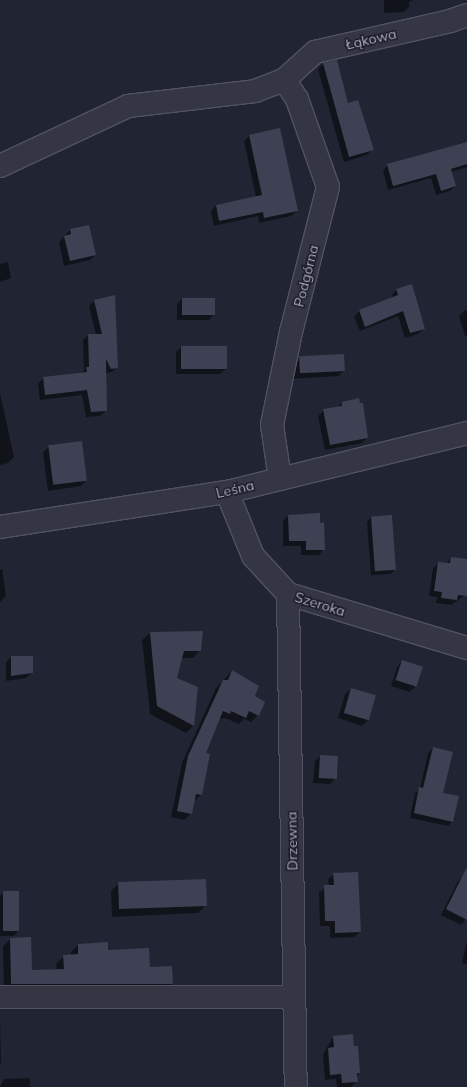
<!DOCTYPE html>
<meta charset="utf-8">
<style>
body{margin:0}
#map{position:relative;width:467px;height:1087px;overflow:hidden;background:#212432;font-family:Mulish,sans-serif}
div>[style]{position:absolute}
.shadow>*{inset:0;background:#0007}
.building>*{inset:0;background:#3d4153;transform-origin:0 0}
.roads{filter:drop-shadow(1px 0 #515361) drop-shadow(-1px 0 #515361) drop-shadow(0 1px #515361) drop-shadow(0 -1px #515361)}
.minor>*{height:22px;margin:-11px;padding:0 11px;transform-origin:11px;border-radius:11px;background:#343643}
span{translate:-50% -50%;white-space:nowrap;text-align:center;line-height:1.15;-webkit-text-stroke:3px #1a1b28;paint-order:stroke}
.street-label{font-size:14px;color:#aeb0c0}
</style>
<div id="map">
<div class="shadow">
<i style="clip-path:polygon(384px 0,414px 0,409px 2px,409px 7px,404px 12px,384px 13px)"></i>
<i style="clip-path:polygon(336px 61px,348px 104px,372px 149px,367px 155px,344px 162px,318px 69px,323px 64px)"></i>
<i style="clip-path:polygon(249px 136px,297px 211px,291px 216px,259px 223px,258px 216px,214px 226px,211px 211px,216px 205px,256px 197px,244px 141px)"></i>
<i style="clip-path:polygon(467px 143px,467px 167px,451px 172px,455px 186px,450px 191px,436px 195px,431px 178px,388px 190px,383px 170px,388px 165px)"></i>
<i style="clip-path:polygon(88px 226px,95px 255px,90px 260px,64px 266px,59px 242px,70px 230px)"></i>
<i style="clip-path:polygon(8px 262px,11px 278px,0 282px,0 264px)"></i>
<i style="clip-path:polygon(397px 289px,424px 329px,418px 334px,405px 338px,398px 316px,360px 331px,354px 317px,359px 311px,393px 299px,392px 295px)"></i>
<i style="clip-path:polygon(182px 299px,214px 314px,209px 320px,177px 320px,177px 304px)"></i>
<i style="clip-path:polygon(94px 301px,117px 367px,112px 372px,105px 373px,106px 411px,100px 416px,86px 417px,82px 395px,40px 400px,38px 384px,43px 378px,82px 373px,84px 370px,83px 340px,88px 335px,96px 335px,89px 306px)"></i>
<i style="clip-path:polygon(465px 310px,467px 310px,467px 336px,465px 336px,459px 316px)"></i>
<i style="clip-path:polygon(181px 347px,226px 369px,220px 374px,176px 374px,176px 352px)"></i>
<i style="clip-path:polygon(299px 358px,344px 370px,339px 376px,290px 379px,294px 363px)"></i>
<i style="clip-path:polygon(0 393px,14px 457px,8px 463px,0 465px)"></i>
<i style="clip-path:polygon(342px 403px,359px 404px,367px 438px,362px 443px,325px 450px,318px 416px,324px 410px,337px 408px)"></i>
<i style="clip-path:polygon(49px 447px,86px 481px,81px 486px,48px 491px,43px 452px)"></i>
<i style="clip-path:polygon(288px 516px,319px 524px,324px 549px,319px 555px,301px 555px,301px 546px,283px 546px,283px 521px)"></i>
<i style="clip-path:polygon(391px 516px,395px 569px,391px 574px,371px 575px,367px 522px,371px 517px)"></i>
<i style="clip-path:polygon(451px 558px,467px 561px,465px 595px,451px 605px,436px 603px,437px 597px,429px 596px,433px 568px,439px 563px,446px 564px)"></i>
<i style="clip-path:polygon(2px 569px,6px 596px,0 602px,0 570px)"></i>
<i style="clip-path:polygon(202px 632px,200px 650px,193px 658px,181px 658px,175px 678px,197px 688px,193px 726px,186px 733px,150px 714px,142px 640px,150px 633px)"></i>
<i style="clip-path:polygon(11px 657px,32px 673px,26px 678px,6px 681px,6px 662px)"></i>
<i style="clip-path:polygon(402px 661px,415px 687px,409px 692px,391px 686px,397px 667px)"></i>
<i style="clip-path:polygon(232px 671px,253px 696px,258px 715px,251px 722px,244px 719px,239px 724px,225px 718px,219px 719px,204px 754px,201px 795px,194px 801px,191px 813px,185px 820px,171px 817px,182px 763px,216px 688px)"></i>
<i style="clip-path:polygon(351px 689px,368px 720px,362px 726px,338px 718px,345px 694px)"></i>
<i style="clip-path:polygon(433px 748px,442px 793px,453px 821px,448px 826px,410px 818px,415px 793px,420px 789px,428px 753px)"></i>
<i style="clip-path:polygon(320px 756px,335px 779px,330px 784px,313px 783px,315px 761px)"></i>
<i style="clip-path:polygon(334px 874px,360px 932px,354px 937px,330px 938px,330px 926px,320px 926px,319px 892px,329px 886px,328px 879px)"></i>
<i style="clip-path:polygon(464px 876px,467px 877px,467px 918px,461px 925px,441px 915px,458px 881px)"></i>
<i style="clip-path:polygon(119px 883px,206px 905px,198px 913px,112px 917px,111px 891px)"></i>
<i style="clip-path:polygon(4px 892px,19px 930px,14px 936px,0 936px,0 896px)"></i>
<i style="clip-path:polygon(11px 939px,31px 972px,57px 970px,56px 964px,64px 956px,71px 956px,71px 952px,78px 945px,107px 951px,149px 968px,172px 984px,165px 991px,4px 992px,3px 946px)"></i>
<i style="clip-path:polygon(467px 940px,467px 964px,462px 963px)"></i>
<i style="clip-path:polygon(0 1016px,1px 1063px,0 1064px)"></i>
<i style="clip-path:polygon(333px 1037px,353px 1047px,359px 1072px,357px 1081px,351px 1087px,337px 1087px,336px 1079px,325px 1080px,323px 1054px)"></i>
<i style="clip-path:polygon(30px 1078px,30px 1087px,0 1087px,4px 1079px)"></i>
</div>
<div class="building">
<i style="clip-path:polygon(337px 60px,348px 103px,358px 100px,374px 150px,349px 157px,323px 63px)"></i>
<i style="clip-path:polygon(280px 128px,298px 211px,264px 218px,263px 212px,219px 221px,216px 205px,262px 195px,249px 135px)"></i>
<i style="clip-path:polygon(467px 142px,467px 164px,451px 169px,456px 186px,441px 191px,436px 174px,393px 186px,387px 164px)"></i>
<i style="clip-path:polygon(89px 225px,96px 255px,70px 261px,64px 236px,71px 234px,70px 229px)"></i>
<i style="clip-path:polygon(412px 284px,425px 329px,410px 333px,403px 311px,365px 327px,359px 310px,398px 295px,396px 289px)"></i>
<i style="clip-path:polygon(115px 295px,118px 368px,111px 369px,106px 359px,107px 411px,91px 412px,87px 390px,45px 395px,43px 377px,87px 372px,86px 367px,89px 367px,88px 334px,102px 334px,94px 300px)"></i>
<i style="left:182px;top:298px;width:33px;height:17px"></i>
<i style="left:181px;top:346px;width:46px;height:23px"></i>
<i style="left:344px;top:354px;width:17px;height:45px;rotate:87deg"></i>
<i style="clip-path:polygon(359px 398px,360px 403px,363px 403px,368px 438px,330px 445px,323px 409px,342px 406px,342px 402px)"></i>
<i style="left:82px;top:441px;width:40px;height:34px;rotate:83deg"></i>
<i style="clip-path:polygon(320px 513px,320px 523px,324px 522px,325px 550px,306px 550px,306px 541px,289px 541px,288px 515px)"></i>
<i style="left:392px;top:515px;width:55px;height:21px;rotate:86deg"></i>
<i style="clip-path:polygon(451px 557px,467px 559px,467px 596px,458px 595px,457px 600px,441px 598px,442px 592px,434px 591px,438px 562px,450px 563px)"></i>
<i style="clip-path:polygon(203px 631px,201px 651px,184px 651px,177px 678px,198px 687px,194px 726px,157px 706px,150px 632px)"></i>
<i style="clip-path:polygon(11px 656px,33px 656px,33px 673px,11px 676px)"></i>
<i style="left:402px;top:660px;width:22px;height:21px;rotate:18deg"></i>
<i style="clip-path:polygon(232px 670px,259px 686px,255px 696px,265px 702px,259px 716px,249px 711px,246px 718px,231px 711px,230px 714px,223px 711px,206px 753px,210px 754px,202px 795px,196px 794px,192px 814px,177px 811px,188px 756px,223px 680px,228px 680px)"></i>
<i style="left:351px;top:688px;width:26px;height:26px;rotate:16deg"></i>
<i style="clip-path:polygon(433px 747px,453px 752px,443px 793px,459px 796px,453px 822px,414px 813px,419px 787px,423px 788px)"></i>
<i style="left:320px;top:755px;width:18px;height:23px;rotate:3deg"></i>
<i style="clip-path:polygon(467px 867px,467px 920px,446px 909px)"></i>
<i style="clip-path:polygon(358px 872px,361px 932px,335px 933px,335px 921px,325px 921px,324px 885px,334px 885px,333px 873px)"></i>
<i style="left:206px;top:879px;width:27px;height:88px;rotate:88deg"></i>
<i style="left:3px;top:891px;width:16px;height:40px"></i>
<i style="clip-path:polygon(31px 937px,32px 970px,64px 969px,63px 955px,78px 954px,78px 944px,108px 942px,108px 950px,149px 948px,150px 967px,172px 966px,173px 984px,11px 984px,10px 938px)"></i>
<i style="clip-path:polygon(353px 1034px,354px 1046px,358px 1046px,360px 1073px,357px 1073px,358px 1082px,342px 1083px,341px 1074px,330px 1075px,328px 1048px,334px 1047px,333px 1036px)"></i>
</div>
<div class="roads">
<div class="minor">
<i style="left:0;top:166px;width:141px;rotate:-25.1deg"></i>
<i style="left:128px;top:106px;width:128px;rotate:-6.7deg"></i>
<i style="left:255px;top:91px;width:31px;rotate:-21deg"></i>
<i style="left:284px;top:80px;width:42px;rotate:-42.1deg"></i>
<i style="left:315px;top:52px;width:139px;rotate:-12.9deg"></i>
<i style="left:450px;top:21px;width:18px;rotate:-19deg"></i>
<i style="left:280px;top:479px;width:55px;rotate:-98.4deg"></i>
<i style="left:272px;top:425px;width:95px;rotate:-78.5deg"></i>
<i style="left:291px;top:332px;width:150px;rotate:-75.7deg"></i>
<i style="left:328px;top:187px;width:93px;rotate:-109.4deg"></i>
<i style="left:297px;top:99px;width:23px;rotate:-124deg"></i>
<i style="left:227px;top:492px;width:69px;rotate:67.9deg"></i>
<i style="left:253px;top:556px;width:52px;rotate:47.4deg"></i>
<i style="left:288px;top:594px;width:187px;rotate:16.8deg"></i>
<i style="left:0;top:527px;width:230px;rotate:-8.8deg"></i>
<i style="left:227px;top:492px;width:247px;rotate:-13.8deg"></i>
<i style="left:288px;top:594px;width:493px;rotate:89.1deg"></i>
<i style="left:0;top:997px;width:294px"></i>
</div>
</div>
<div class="street-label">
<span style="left:371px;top:39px;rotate:-13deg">Łąkowa</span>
<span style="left:306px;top:276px;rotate:-76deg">Podgórna</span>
<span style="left:235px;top:489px;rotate:-13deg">Leśna</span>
<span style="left:320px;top:604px;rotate:17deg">Szeroka</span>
<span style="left:292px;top:841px;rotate:-91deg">Drzewna</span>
</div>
</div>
